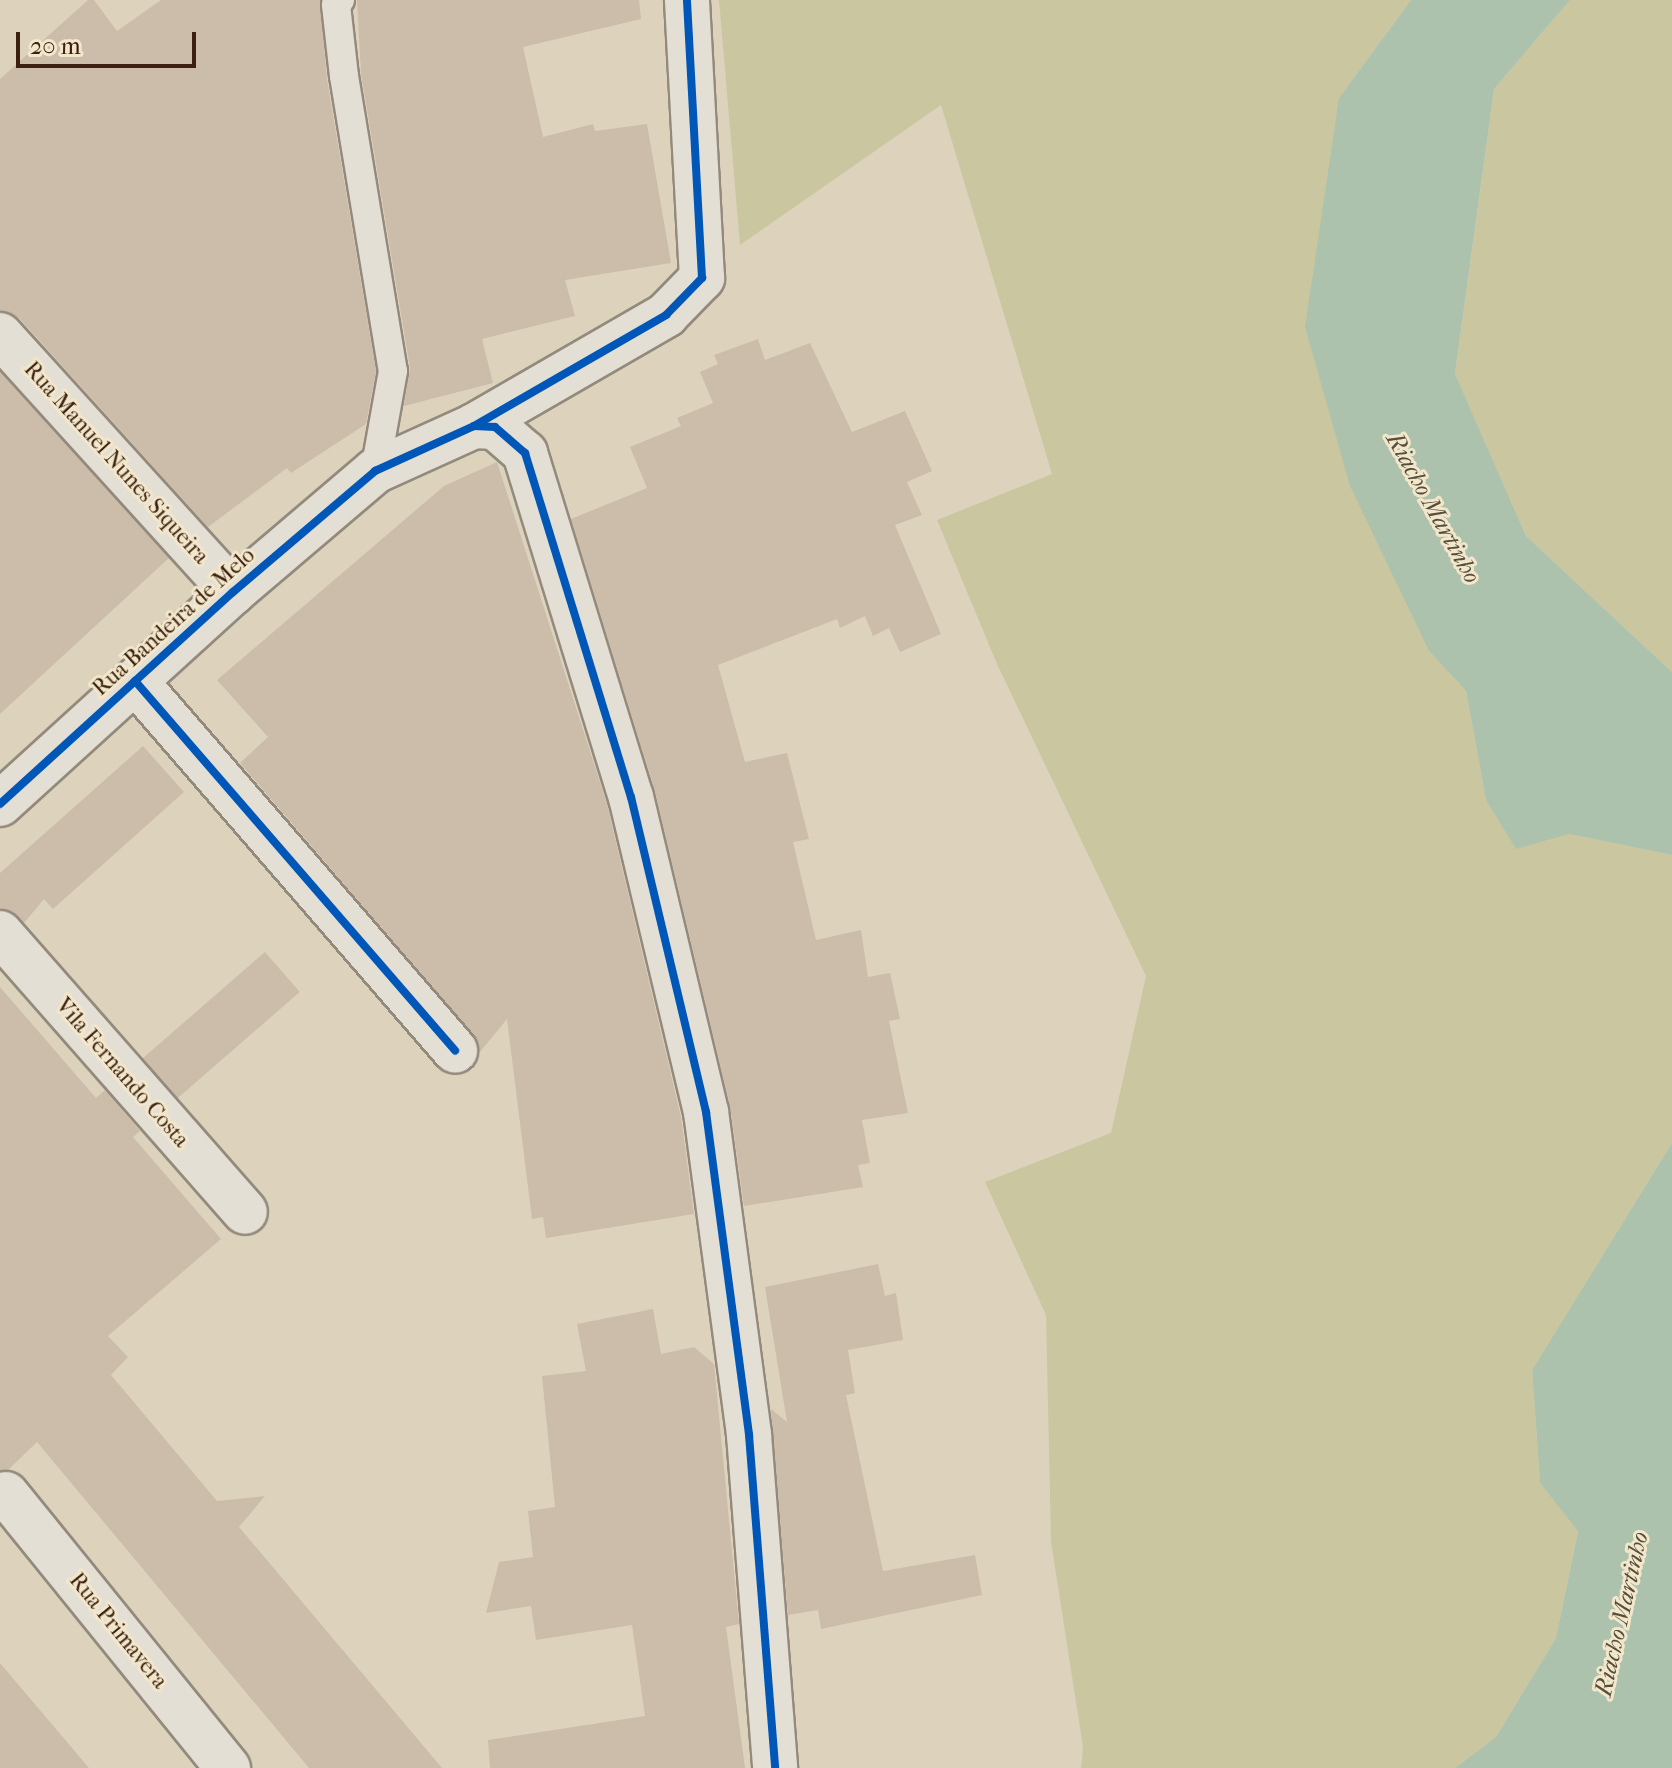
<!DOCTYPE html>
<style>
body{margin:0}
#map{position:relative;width:1672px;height:1768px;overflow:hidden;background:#ddd3bd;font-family:"IM FELL French Canon",serif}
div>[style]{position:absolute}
.green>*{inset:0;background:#cac7a0}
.water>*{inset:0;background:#adc2ad}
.building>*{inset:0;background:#ccbcaa;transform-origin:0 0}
.roads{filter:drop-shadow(2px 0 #938a7c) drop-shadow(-2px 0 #938a7c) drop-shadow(0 2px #938a7c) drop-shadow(0 -2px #938a7c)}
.lane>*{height:28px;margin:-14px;padding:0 14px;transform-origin:14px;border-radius:14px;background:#e4dfd4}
.street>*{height:44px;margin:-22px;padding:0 22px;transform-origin:22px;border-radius:22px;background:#e4dfd4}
.cycleway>*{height:8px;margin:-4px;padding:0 4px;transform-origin:4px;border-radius:4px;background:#0057b8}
span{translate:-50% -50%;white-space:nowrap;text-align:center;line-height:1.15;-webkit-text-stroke:6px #f2e6cb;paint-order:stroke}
.street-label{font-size:22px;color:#39200f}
.water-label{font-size:24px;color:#564e3c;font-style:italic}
.scale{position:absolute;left:16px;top:32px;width:180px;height:36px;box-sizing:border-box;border:4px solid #39200f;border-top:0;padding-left:10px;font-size:24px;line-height:28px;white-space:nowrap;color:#39200f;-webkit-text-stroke:6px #f2e6cb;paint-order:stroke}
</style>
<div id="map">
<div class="green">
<i style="clip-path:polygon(719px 0,1411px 0,1339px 98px,1429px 651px,1466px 691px,1486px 800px,1569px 834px,1672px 855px,1672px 1143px,1532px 1370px,1540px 1483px,1578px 1530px,1556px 1638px,1496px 1737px,1455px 1768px,1081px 1768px,1083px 1747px,1051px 1542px,1046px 1315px,985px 1182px,1111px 1133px,1146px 976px,997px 664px,937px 520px,1052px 474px,941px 105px,740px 245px)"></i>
<i style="clip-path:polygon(1570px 0,1672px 0,1672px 672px,1526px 536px,1455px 375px,1494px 89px)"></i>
</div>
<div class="water">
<i style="clip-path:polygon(1411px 0,1570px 0,1494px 89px,1455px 374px,1526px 536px,1672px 672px,1672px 855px,1569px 834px,1516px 849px,1486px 800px,1466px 691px,1429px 651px,1350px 486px,1305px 327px,1339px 98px)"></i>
<i style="clip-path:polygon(1672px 1143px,1672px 1768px,1455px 1768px,1496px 1737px,1556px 1638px,1578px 1531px,1540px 1483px,1532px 1370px)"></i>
</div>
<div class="building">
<i style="clip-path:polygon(88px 0,94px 0,117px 31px,161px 0,320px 0,327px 79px,376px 371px,366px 424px,291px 473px,287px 468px,208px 527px,19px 318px,0 311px,0 79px)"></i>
<i style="clip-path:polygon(357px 0,639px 0,641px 19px,523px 47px,543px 137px,593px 124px,595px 131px,647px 124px,671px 263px,565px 280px,575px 316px,482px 339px,493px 383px,404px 406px,410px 368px,361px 74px)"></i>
<i style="clip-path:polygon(758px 339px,765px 360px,810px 343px,852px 432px,905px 411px,932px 471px,907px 482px,922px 515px,895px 525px,941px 634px,900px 652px,889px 628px,873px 636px,865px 616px,840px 628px,837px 619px,718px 665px,745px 762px,787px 753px,809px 839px,793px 842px,816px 940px,861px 930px,868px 977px,890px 973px,900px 1019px,889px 1021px,908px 1113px,862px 1120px,870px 1163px,858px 1165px,863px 1187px,744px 1206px,730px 1106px,655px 791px,571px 519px,647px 488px,630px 447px,681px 426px,677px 418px,713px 403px,700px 372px,718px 364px,714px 355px)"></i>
<i style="clip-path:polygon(0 372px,169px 558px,0 714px)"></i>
<i style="clip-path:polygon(497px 462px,607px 804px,681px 1117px,694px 1214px,546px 1238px,543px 1217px,532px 1219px,507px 1019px,480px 1052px,474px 1035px,240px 763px,268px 737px,217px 680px,444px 486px)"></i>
<i style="clip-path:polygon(143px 746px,184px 792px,53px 909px,44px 899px,24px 923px,0 909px,0 873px)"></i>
<i style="left:265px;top:952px;width:53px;height:162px;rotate:49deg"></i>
<i style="clip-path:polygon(0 987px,96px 1098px,105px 1090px,140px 1131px,133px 1137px,221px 1239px,108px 1336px,128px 1357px,111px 1375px,217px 1501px,265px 1496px,239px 1527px,442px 1768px,309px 1768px,37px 1442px,8px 1470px,0 1470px)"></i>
<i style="clip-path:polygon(878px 1264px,885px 1296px,896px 1293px,903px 1340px,848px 1350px,855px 1393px,846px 1395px,883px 1571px,975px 1555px,982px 1595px,821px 1629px,818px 1610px,788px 1615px,771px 1409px,787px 1422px,765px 1287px)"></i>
<i style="clip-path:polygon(653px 1309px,661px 1354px,694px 1347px,714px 1364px,739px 1624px,726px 1627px,745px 1768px,490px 1768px,488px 1740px,645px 1716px,632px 1625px,536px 1640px,531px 1606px,486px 1613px,499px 1562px,533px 1557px,528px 1511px,555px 1507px,542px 1376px,586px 1371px,577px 1324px)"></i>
<i style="clip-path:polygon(0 1663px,89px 1768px,0 1768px)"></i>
</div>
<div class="roads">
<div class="lane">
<i style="left:340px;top:0;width:6px;rotate:129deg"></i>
<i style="left:336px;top:5px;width:71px;rotate:83.6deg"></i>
<i style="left:344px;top:76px;width:299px;rotate:80.6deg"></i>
<i style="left:393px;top:371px;width:102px;rotate:100.2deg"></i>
</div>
<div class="street">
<i style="left:0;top:335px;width:347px;rotate:47.8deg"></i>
<i style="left:474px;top:426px;width:222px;rotate:-30deg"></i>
<i style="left:666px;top:315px;width:52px;rotate:-45.8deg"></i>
<i style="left:702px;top:278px;width:278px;rotate:-93.1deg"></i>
<i style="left:135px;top:681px;width:489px;rotate:49.1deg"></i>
<i style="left:0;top:804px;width:315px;rotate:-42.3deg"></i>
<i style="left:233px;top:592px;width:187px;rotate:-40.4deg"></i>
<i style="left:375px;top:471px;width:109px;rotate:-24.4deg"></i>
<i style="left:474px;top:426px;width:21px;rotate:3deg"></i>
<i style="left:495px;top:427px;width:40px;rotate:41deg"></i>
<i style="left:525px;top:453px;width:360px;rotate:72.9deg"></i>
<i style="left:631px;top:797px;width:324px;rotate:76.6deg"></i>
<i style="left:706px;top:1112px;width:326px;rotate:82.4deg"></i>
<i style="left:749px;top:1435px;width:334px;rotate:85.5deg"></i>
<i style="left:0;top:933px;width:371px;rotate:48.7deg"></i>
<i style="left:6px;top:1494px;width:353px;rotate:51deg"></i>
</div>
</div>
<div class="cycleway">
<i style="left:474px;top:426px;width:222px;rotate:-30deg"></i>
<i style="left:666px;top:315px;width:52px;rotate:-45.8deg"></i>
<i style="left:702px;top:278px;width:278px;rotate:-93.1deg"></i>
<i style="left:135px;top:681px;width:489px;rotate:49.1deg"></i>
<i style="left:0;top:804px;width:315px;rotate:-42.3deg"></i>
<i style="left:233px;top:592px;width:187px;rotate:-40.4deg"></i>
<i style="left:375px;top:471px;width:109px;rotate:-24.4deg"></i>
<i style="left:474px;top:426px;width:21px;rotate:3deg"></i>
<i style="left:495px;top:427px;width:40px;rotate:41deg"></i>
<i style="left:525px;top:453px;width:360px;rotate:72.9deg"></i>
<i style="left:631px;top:797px;width:324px;rotate:76.6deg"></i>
<i style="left:706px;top:1112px;width:326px;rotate:82.4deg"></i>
<i style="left:749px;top:1435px;width:334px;rotate:85.5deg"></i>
</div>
<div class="street-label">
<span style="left:116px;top:463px;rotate:48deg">Rua Manuel Nunes Siqueira</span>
<span style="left:174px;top:622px;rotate:-42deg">Rua Bandeira de Melo</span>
<span style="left:122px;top:1073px;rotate:49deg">Vila Fernando Costa</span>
<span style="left:118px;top:1631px;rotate:51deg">Rua Primavera</span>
</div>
<div class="water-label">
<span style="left:1433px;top:508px;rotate:61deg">Riacho Martinho</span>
<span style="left:1622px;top:1614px;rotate:-77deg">Riacho Martinho</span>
</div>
<div class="scale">20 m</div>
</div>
